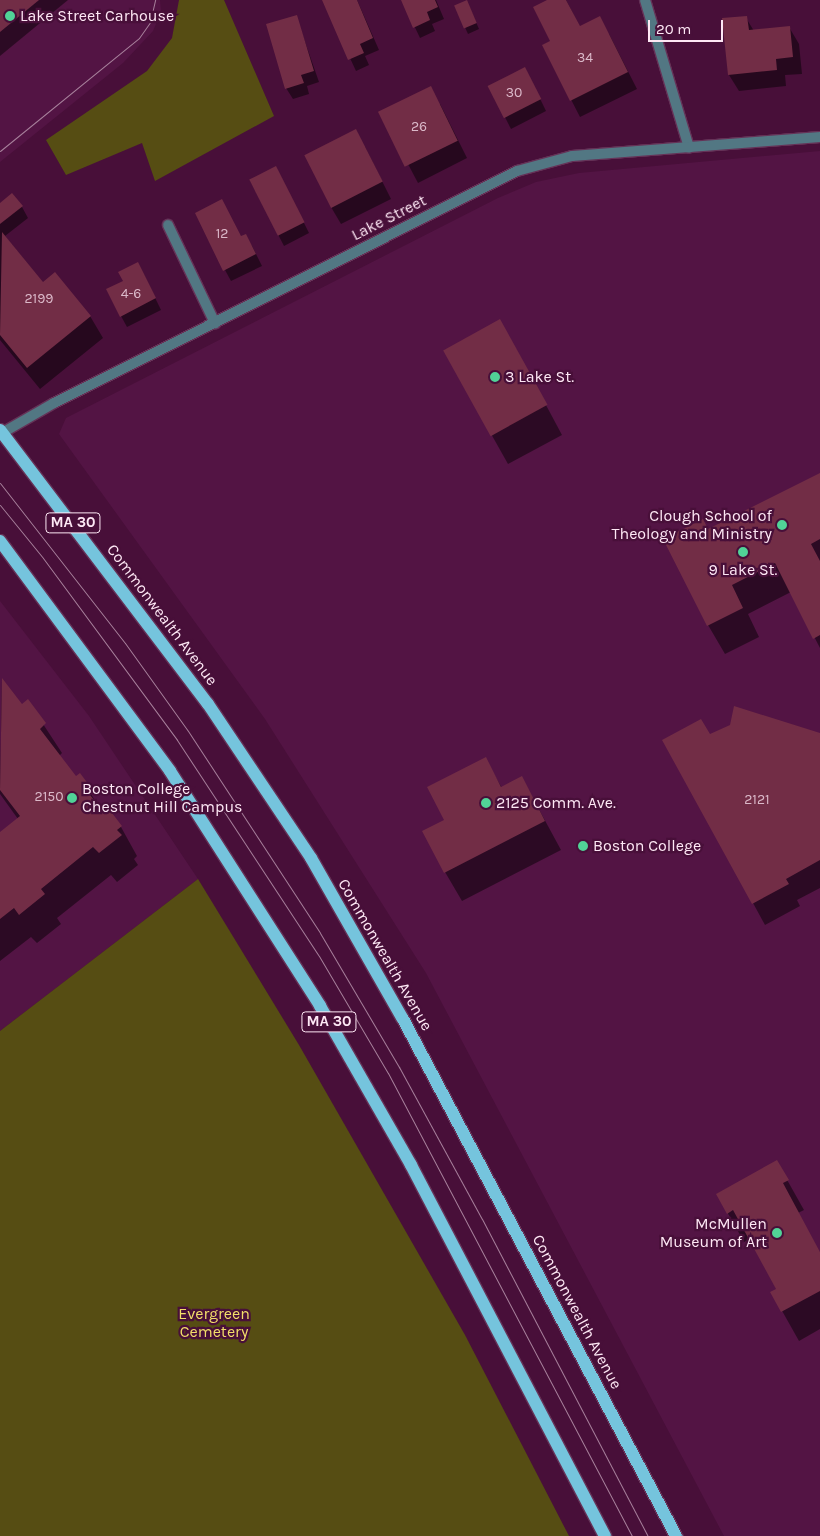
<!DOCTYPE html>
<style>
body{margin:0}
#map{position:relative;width:820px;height:1536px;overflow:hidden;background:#480f39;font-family:Karla,sans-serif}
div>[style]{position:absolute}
.built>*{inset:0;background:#531444}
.green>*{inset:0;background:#564d13}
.shadow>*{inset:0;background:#0007}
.building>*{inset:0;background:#722d46;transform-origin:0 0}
.roads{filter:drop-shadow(1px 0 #653257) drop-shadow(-1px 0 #653257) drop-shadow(0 1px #653257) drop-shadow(0 -1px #653257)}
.minor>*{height:10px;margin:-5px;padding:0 5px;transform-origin:5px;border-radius:5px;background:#527783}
.tertiary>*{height:10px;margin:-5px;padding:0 5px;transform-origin:5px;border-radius:5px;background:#527783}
.primary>*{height:12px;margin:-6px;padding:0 6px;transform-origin:6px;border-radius:6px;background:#75c4dd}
.tram>*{height:1px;margin:-0.5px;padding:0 0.5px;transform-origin:0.5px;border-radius:0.5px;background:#a7809b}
.dots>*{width:14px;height:14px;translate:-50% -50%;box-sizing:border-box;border:2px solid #480f39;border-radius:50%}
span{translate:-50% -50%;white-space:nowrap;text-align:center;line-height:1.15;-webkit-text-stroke:4.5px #480f39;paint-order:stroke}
.number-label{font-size:14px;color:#dbb9c9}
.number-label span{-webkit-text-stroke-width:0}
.shield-label span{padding:1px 4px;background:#480f39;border:1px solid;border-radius:4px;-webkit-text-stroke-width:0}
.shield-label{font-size:15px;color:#fee8f5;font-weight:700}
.poi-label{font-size:16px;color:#fee8f5}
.left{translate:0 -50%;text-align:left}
.right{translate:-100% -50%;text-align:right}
.street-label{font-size:16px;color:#fee8f5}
.park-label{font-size:16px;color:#f2df69}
.scale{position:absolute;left:648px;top:20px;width:75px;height:22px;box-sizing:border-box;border:2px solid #fee8f5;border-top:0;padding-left:6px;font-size:15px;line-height:18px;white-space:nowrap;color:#fee8f5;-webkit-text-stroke:4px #480f39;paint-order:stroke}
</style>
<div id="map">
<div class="built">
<i style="clip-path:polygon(0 0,160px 0,161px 12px,153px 31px,123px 63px,0 162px)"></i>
<i style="clip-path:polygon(820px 151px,820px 1536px,724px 1536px,426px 973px,265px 719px,59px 434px,66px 418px,498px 198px,536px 182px,579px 173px)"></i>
<i style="clip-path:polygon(0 601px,89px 716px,198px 879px,0 1031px)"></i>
</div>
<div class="green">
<i style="clip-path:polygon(179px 0,224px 0,274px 116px,155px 181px,142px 143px,66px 175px,46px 140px,147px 71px,172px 38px)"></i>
<i style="clip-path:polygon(198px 879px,299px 1045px,465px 1335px,569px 1536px,0 1536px,0 1031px)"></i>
</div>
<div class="shadow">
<i style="clip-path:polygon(0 0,68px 0,0 56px)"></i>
<i style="clip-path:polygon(323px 0,357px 0,379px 50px,365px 56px,369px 65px,356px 71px)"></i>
<i style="clip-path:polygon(402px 0,436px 0,444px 19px,432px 24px,435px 31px,420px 38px)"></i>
<i style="clip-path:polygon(550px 0,566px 0,580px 27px,609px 34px,637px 89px,580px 117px,543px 45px,552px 41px)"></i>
<i style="clip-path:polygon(455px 5px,469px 6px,479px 29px,468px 34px)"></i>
<i style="clip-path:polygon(296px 16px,319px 82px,307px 86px,309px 94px,293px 99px,286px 88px)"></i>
<i style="clip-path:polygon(746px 18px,754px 31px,789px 27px,799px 44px,802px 74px,785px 75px,786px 86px,739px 91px,729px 75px)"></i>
<i style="clip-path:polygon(531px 80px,546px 111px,511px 129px,489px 86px)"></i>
<i style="clip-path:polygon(440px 104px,467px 158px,418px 183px,381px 113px)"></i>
<i style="clip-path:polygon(365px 147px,391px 199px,341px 224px,331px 207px)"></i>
<i style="clip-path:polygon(282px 179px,309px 233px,284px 246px,250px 180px)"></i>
<i style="clip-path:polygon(0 205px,22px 207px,28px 218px,5px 236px,43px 283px,90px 316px,103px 338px,40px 389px,0 340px)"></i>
<i style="clip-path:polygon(241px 238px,252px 246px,262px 266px,231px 281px,225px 270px)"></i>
<i style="clip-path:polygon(144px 275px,161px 310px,127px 327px,121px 316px)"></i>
<i style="clip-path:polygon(516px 349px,562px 435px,508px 464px,444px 350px)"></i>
<i style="clip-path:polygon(820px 474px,820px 648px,791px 592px,748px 614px,759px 637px,725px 654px,708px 625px,708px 531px)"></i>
<i style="clip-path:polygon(2px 680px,22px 706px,28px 701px,62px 753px,59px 756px,75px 778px,79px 775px,101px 810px,121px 827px,137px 856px,134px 859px,138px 865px,117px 882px,111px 875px,57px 918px,61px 924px,37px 943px,31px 937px,0 961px,0 834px,18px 819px,0 794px)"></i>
<i style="clip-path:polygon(820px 734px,820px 888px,797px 900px,800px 906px,765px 925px,753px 903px,709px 735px)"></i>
<i style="clip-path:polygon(485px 759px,502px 788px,522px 778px,561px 850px,462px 901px,445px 872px,446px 820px)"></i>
<i style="clip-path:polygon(777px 1162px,804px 1210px,798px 1213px,820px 1253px,820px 1329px,799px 1341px,772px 1293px,777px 1290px,750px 1239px,744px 1242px,717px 1194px)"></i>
</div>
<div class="building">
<i style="clip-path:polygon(0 0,39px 0,0 32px)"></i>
<i style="clip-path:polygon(322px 0,357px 0,373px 38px,360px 44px,364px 53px,348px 60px)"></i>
<i style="clip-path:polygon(401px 0,435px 0,438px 7px,427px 12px,430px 20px,413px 28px)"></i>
<i style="left:467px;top:0;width:25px;height:14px;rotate:67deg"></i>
<i style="clip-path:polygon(547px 0,566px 0,580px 26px,600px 16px,628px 72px,570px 101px,542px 45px,550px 41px,533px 7px)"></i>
<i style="clip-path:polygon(297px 15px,314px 71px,301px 75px,304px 83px,285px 89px,266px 24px)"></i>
<i style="clip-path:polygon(747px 16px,749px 30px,790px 26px,793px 57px,776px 59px,777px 70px,728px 75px,722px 18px)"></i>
<i style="left:525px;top:67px;width:36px;height:42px;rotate:63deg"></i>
<i style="left:431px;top:86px;width:61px;height:59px;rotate:64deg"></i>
<i style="left:356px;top:129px;width:59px;height:58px;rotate:63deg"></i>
<i style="left:276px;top:166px;width:63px;height:30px;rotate:63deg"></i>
<i style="clip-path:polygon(12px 193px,23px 206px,0 224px,0 203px)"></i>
<i style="clip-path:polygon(222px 199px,241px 236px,246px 234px,256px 254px,223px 271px,195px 213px)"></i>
<i style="clip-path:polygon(2px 232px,43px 282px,55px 272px,91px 316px,27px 368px,0 335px)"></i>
<i style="clip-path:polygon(138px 262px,156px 298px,120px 317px,106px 289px,123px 281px,118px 272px)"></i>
<i style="left:500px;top:319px;width:98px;height:65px;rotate:61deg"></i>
<i style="clip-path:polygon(820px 473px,820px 539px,811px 544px,820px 561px,820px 635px,813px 639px,775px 563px,732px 585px,743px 608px,707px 626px,663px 539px,703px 519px,708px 529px)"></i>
<i style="clip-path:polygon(2px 678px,22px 704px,28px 699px,46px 723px,40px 729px,76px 776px,80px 773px,89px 785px,84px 788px,101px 808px,105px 804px,122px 826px,117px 830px,122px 835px,99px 853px,93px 847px,41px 889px,45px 894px,19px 915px,14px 908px,0 919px,0 832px,20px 816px,0 790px)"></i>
<i style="clip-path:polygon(734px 706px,820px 733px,820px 860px,786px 879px,789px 884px,752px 904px,662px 740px,701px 719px,710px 734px,730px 725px)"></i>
<i style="clip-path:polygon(486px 757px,501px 787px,522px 776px,545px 821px,444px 873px,422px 831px,444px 820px,427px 787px)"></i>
<i style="clip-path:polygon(777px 1160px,789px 1180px,783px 1183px,820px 1252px,820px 1291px,781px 1312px,770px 1292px,776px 1289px,733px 1210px,727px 1214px,716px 1194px)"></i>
</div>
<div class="roads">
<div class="minor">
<i style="left:645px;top:0;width:154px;rotate:73.4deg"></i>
<i style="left:168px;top:225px;width:109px;rotate:64.4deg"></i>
</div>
<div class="tertiary">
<i style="left:2px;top:433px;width:60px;rotate:-30deg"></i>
<i style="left:54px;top:403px;width:518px;rotate:-26.61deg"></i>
<i style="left:517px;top:171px;width:57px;rotate:-15.3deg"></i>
<i style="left:572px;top:156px;width:249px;rotate:-4.4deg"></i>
</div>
<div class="primary">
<i style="left:0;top:430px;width:344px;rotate:52.8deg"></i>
<i style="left:208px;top:704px;width:185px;rotate:56.2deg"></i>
<i style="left:311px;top:858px;width:185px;rotate:60.3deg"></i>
<i style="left:403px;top:1019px;width:585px;rotate:62.16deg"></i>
<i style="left:0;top:541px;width:286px;rotate:53.5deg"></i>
<i style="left:170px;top:771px;width:279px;rotate:57.4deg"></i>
<i style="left:320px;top:1006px;width:183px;rotate:60.2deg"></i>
<i style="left:411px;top:1165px;width:419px;rotate:62.4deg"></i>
</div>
</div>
<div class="tram">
<i style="left:0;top:151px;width:179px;rotate:-39.1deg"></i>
<i style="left:139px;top:38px;width:19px;rotate:-55deg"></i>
<i style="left:150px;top:22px;width:23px;rotate:-77deg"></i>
<i style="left:0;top:483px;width:203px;rotate:52deg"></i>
<i style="left:125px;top:643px;width:108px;rotate:54.4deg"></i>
<i style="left:188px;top:731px;width:241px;rotate:56.8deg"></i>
<i style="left:320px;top:933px;width:156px;rotate:59.5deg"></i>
<i style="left:399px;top:1067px;width:173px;rotate:61.4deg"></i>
<i style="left:482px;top:1219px;width:358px;rotate:62.4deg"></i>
<i style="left:0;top:505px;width:68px;rotate:50.9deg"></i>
<i style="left:43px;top:558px;width:226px;rotate:53.6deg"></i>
<i style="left:177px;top:740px;width:258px;rotate:56.7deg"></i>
<i style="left:319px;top:956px;width:136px;rotate:59.5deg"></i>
<i style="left:388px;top:1073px;width:523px;rotate:62.21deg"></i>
</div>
<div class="dots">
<i style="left:10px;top:16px;background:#51d397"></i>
<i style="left:495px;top:377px;background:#51d397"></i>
<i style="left:782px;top:525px;background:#51d397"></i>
<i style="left:743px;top:552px;background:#51d397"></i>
<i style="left:72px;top:798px;background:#51d397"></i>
<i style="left:486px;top:803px;background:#51d397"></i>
<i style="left:583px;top:846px;background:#51d397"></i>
<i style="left:777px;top:1233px;background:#51d397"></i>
</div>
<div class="number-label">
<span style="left:585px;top:58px">34</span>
<span style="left:514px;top:93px">30</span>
<span style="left:419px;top:127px">26</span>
<span style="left:222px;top:234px">12</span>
<span style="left:131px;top:294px">4-6</span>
<span style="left:39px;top:299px">2199</span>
<span style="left:49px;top:797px">2150</span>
<span style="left:757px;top:800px">2121</span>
</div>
<div class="shield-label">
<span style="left:73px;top:523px">MA 30</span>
<span style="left:329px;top:1022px">MA 30</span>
</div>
<div class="poi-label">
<span class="left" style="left:20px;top:16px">Lake Street Carhouse</span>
<span class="left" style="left:505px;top:377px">3 Lake St.</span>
<span class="right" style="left:772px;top:525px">Clough School of<br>Theology and Ministry</span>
<span style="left:743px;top:570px">9 Lake St.</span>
<span class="left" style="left:82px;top:798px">Boston College<br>Chestnut Hill Campus</span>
<span class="left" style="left:496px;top:803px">2125 Comm. Ave.</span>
<span class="left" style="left:593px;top:846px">Boston College</span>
<span class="right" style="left:767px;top:1233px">McMullen<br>Museum of Art</span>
</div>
<div class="street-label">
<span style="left:389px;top:218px;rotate:-27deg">Lake Street</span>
<span style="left:162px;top:615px;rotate:53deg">Commonwealth Avenue</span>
<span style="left:385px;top:955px;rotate:60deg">Commonwealth Avenue</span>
<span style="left:577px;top:1312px;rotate:62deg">Commonwealth Avenue</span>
</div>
<div class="park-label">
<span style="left:214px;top:1323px">Evergreen<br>Cemetery</span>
</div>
<div class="scale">20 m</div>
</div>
